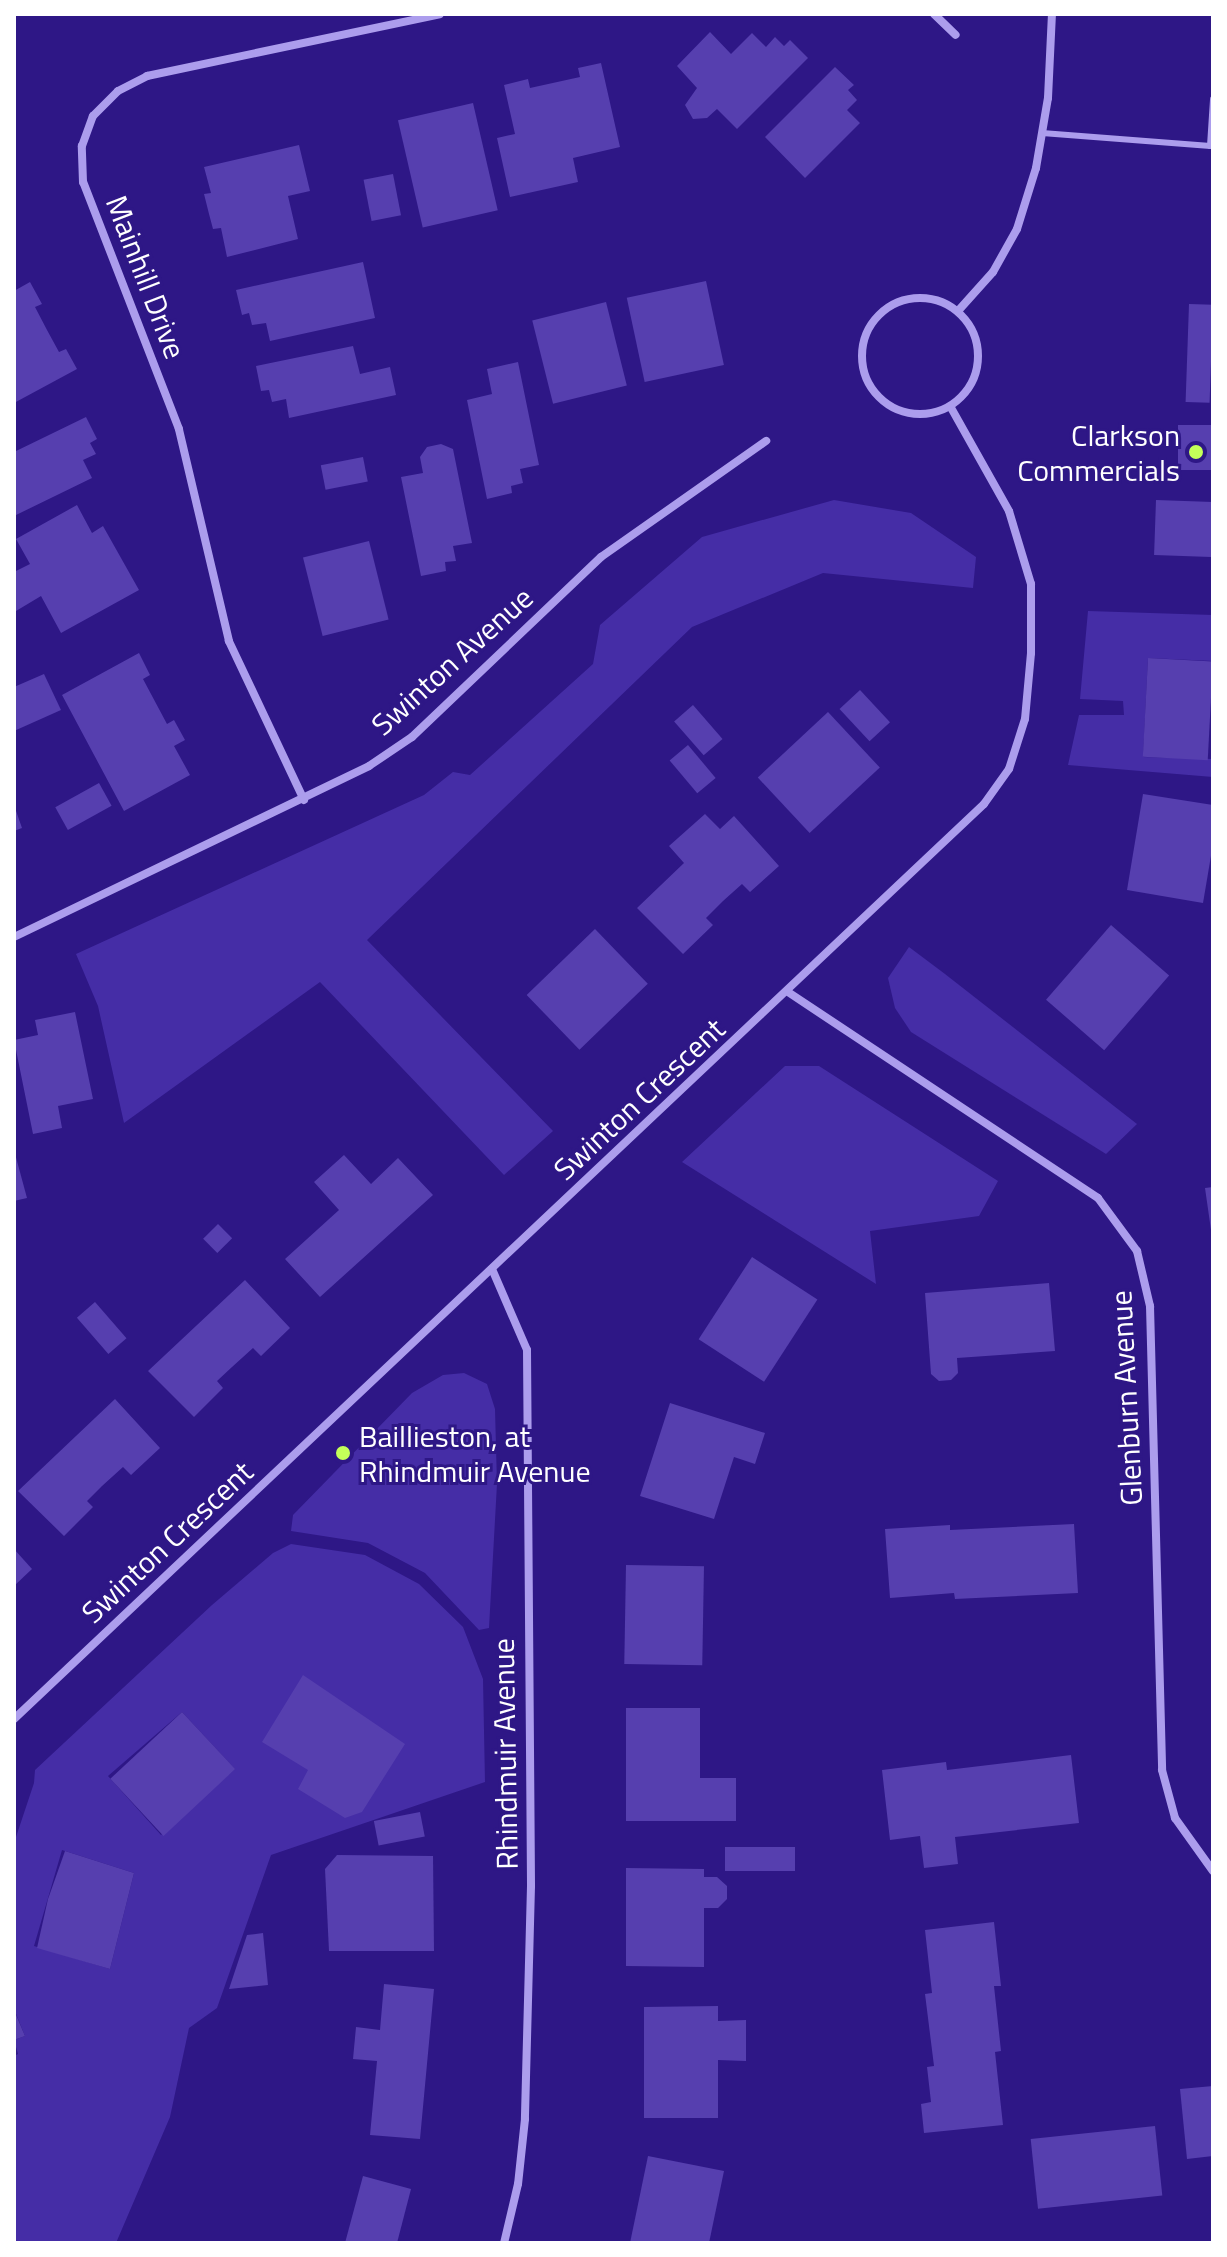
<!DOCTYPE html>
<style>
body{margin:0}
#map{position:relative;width:1227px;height:2257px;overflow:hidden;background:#2e1786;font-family:"Titillium Web",sans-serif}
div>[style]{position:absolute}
.green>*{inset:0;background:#452da6}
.building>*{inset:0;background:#563faf;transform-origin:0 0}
.service>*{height:6px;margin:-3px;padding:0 3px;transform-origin:3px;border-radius:3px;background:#ac9ded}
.minor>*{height:8px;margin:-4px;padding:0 4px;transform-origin:4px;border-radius:4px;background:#ac9ded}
.minor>.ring{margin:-4px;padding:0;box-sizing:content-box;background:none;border:8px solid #ac9ded;border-radius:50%}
.dots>*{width:22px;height:22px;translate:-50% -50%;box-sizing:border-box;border:4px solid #2e1786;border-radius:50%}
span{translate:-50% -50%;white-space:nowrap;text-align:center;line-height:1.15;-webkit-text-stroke:6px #2e1786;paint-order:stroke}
.street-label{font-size:30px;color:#fff}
.poi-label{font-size:30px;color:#fff}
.right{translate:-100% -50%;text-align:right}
.left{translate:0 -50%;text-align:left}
.frame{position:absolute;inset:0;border:16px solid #fff;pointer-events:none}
</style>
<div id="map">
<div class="green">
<i style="clip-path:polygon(834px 500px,911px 513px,976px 557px,973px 588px,823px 573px,692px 627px,367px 940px,553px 1131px,504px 1175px,320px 982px,124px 1123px,98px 1006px,76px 954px,424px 795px,453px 772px,470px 775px,593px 664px,600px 625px,702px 537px)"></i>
<i style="clip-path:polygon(1088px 611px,1213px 615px,1213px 661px,1148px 658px,1143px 757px,1213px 759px,1213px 777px,1068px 765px,1079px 715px,1124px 715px,1123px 701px,1080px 699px)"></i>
<i style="clip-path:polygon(909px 947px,945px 974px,1137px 1124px,1106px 1154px,911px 1032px,895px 1008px,888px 978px)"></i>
<i style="clip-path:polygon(785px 1066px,819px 1066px,998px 1181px,979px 1216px,870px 1231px,876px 1284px,682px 1162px)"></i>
<i style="clip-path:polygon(464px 1373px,487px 1384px,495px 1409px,497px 1484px,489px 1628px,479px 1630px,425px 1573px,368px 1543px,291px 1531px,293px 1515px,412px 1393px,443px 1375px)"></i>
<i style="clip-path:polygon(evenodd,291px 1544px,365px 1555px,419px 1584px,463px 1627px,483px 1679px,485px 1782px,271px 1855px,217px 2008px,189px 2028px,170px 2117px,116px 2243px,14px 2243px,14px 2056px,18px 2054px,14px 2040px,25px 2036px,14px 2009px,14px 1843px,34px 1783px,35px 1770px,212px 1605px,273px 1553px,291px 1544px,182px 1712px,235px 1769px,161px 1835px,108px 1776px,182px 1712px,291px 1544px,62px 1850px,134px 1873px,110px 1969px,34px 1946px,62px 1850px)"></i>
</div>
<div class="building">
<i style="clip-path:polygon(710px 32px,731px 54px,752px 33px,766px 47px,775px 37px,784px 46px,790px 40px,808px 58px,737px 129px,717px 109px,707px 118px,693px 119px,685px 105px,697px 88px,677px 66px)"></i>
<i style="clip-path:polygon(601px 63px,620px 147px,573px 158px,578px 182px,510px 197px,497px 138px,515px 134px,504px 85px,528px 79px,530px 88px,580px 77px,578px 68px)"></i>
<i style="clip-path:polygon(835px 67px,854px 85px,848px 90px,857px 100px,847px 110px,860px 123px,805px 178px,765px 137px)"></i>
<i style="left:473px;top:103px;width:110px;height:77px;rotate:77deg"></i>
<i style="clip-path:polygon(299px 145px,310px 191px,288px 196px,298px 239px,227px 257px,221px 228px,213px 229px,209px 214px,204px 194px,211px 193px,204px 167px)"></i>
<i style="left:393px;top:174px;width:42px;height:30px;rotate:79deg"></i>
<i style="clip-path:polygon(363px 262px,375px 318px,270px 341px,266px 323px,252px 325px,249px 313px,242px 315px,236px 290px)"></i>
<i style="left:706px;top:281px;width:86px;height:81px;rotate:78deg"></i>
<i style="clip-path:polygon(30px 282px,42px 304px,35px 307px,47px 330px,59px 352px,66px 349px,77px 369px,14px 403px,14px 291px)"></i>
<i style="left:606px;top:302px;width:86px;height:76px;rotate:76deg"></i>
<i style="left:1189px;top:304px;width:24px;height:98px;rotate:2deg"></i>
<i style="clip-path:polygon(353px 346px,360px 374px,390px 367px,396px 395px,289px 418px,286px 399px,272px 402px,269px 390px,261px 391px,256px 366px)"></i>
<i style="clip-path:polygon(518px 362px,539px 465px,520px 469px,523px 483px,511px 486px,512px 493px,487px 499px,467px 400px,492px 394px,487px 369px)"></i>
<i style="clip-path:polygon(86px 417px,97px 439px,90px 443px,96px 454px,83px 460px,92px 478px,14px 516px,14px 452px)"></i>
<i style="left:1178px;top:425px;width:35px;height:45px"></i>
<i style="clip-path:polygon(441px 444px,453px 449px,472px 543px,453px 546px,456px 561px,445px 562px,446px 571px,421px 576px,401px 477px,423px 473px,420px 457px,427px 447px)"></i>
<i style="left:363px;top:457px;width:25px;height:43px;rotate:79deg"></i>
<i style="left:1156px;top:500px;width:57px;height:55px;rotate:2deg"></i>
<i style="clip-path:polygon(77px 505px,92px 533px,103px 526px,139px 590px,61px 633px,41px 596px,16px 611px,14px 607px,14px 572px,30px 564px,16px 539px)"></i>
<i style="left:369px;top:541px;width:81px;height:68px;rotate:76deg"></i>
<i style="clip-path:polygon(139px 653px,150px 675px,143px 679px,167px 724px,174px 720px,185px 740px,174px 746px,190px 775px,124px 811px,62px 695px)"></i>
<i style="left:1148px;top:658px;width:65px;height:99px;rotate:3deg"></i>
<i style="clip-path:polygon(44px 674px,61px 710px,14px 731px,14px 687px)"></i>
<i style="left:860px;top:690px;width:44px;height:28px;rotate:47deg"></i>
<i style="left:693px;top:705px;width:45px;height:25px;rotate:49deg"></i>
<i style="left:828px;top:712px;width:76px;height:96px;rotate:47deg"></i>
<i style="left:688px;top:745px;width:43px;height:24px;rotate:50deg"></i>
<i style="left:99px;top:783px;width:26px;height:50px;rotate:61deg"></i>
<i style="clip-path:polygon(1143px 794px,1213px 805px,1213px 844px,1203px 903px,1127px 890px)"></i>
<i style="clip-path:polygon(14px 805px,22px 828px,14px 831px)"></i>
<i style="clip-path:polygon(705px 814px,720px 829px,734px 816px,779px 866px,750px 892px,742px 884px,723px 901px,706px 918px,713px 925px,683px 954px,637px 908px,684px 863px,669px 846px)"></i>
<i style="left:1111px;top:925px;width:77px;height:99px;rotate:41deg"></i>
<i style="left:595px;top:929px;width:76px;height:95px;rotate:46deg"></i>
<i style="clip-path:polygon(75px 1012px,93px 1099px,58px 1106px,62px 1128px,33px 1134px,14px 1040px,38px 1035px,35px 1020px)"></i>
<i style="clip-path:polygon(14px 1150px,27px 1198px,14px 1201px)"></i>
<i style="clip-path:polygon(344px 1155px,371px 1184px,398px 1158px,433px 1195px,320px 1297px,285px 1259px,339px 1210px,314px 1182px)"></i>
<i style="clip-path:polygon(1213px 1187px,1213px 1229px,1211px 1230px,1205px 1188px)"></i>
<i style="left:218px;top:1224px;width:20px;height:21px;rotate:45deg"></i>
<i style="left:752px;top:1257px;width:78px;height:98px;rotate:33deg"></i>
<i style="clip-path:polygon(245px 1280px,290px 1328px,261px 1356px,253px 1348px,232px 1367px,217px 1381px,223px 1388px,194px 1417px,148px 1371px)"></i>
<i style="clip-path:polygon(1049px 1283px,1055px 1351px,957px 1358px,958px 1373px,951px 1380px,939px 1381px,931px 1374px,925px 1293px)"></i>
<i style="left:95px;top:1302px;width:48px;height:24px;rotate:49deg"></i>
<i style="clip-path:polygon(115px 1399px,160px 1448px,131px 1475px,123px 1467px,102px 1486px,87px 1501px,93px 1507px,64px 1536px,18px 1491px)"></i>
<i style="clip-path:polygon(670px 1403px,765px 1433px,755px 1464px,734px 1457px,714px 1519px,640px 1496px)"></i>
<i style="clip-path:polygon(1074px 1524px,1078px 1593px,955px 1599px,954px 1593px,890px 1598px,885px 1529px,950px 1525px,950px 1530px)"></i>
<i style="clip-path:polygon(14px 1549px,32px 1569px,14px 1586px)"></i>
<i style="left:626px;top:1565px;width:78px;height:99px;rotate:1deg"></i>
<i style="clip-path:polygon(303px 1675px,405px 1744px,362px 1812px,345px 1818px,298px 1789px,308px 1770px,262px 1742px)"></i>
<i style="clip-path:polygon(626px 1708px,700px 1708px,700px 1778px,736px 1778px,736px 1821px,626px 1821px)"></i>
<i style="left:182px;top:1712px;width:78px;height:98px;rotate:47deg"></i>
<i style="clip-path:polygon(1071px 1755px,1079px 1823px,955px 1837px,958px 1864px,924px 1868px,920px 1836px,890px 1840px,882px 1770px,946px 1762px,947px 1770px)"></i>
<i style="left:420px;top:1812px;width:25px;height:47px;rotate:79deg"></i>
<i style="left:795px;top:1847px;width:24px;height:70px;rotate:90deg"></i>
<i style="clip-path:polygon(65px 1851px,134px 1873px,110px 1969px,37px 1948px,48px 1899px)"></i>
<i style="clip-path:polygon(337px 1855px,433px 1856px,434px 1951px,329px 1951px,325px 1869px)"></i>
<i style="clip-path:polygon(626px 1868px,704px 1869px,704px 1877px,717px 1877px,727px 1886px,727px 1899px,718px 1908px,704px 1908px,704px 1967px,626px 1966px)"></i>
<i style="clip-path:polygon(994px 1922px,1001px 1986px,994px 1986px,1001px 2051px,995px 2052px,1003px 2125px,924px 2133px,921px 2104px,931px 2102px,927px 2067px,934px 2066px,925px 1994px,932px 1993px,925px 1930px)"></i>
<i style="clip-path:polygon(263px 1933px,268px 1985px,229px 1989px,247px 1935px)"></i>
<i style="clip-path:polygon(384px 1984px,434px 1989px,420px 2139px,370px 2135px,377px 2061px,353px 2059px,356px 2027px,380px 2030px)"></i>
<i style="clip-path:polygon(718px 2006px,718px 2021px,746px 2020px,746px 2061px,718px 2060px,718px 2118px,644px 2118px,644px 2007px)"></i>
<i style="clip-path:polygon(14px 2010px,25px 2036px,14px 2040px)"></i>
<i style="clip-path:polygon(1213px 2086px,1213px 2156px,1187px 2159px,1180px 2089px)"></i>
<i style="left:1155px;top:2126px;width:70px;height:125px;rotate:84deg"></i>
<i style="clip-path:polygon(648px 2156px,724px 2171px,709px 2243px,630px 2243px)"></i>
<i style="clip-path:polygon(363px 2176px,411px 2189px,397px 2243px,345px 2243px)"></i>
</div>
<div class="service">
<i style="left:1042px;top:133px;width:169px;rotate:4.4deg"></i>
<i style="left:1210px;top:146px;width:47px;rotate:-86.3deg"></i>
</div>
<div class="minor">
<i style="left:934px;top:14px;width:30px;rotate:44deg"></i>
<i class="ring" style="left:862px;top:298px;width:108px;height:108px"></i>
<i style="left:958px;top:311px;width:52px;rotate:-48.1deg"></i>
<i style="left:993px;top:272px;width:49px;rotate:-60.8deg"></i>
<i style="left:1017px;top:229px;width:64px;rotate:-72.7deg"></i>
<i style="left:1036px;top:168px;width:71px;rotate:-80.3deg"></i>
<i style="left:1048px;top:98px;width:84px;rotate:-87.3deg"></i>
<i style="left:304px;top:800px;width:176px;rotate:-115.3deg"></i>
<i style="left:229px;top:641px;width:218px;rotate:-103.3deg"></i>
<i style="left:179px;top:429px;width:265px;rotate:-111.2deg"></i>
<i style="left:83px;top:182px;width:36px;rotate:-92deg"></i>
<i style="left:82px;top:146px;width:32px;rotate:-70deg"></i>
<i style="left:93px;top:116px;width:35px;rotate:-45deg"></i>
<i style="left:118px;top:91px;width:33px;rotate:-27deg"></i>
<i style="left:147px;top:76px;width:299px;rotate:-11.9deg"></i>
<i style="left:14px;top:937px;width:394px;rotate:-25.7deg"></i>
<i style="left:369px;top:766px;width:52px;rotate:-34deg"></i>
<i style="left:412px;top:737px;width:261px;rotate:-43.6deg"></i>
<i style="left:601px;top:557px;width:202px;rotate:-35.1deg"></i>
<i style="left:788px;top:992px;width:372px;rotate:33.6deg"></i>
<i style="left:1098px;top:1198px;width:66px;rotate:53.7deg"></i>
<i style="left:1137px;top:1251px;width:57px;rotate:76.7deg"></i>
<i style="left:1150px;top:1306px;width:464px;rotate:88.5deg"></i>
<i style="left:1162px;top:1770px;width:50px;rotate:74.8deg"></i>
<i style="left:1175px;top:1818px;width:65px;rotate:54.4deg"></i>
<i style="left:492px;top:1269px;width:88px;rotate:66.6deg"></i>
<i style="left:527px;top:1350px;width:536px;rotate:89.57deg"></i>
<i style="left:531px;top:1886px;width:233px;rotate:91.5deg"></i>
<i style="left:525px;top:2119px;width:65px;rotate:96.1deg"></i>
<i style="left:518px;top:2184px;width:61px;rotate:103.3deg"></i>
<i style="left:14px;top:1719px;width:1333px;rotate:-43.33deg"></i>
<i style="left:984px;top:804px;width:43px;rotate:-54.5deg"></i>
<i style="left:1009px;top:769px;width:52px;rotate:-72.3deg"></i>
<i style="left:1025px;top:719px;width:66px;rotate:-84.8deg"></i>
<i style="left:1031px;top:653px;width:69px;rotate:-90deg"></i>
<i style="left:1031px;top:584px;width:76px;rotate:-106.8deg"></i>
<i style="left:1009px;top:511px;width:120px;rotate:-119.3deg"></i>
</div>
<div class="dots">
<i style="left:1196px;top:452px;background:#c4ff59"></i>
<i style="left:343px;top:1453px;background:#c4ff59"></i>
</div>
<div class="street-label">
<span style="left:146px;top:277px;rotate:69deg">Mainhill Drive</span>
<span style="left:452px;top:661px;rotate:-42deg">Swinton Avenue</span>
<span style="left:639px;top:1099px;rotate:-43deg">Swinton Crescent</span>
<span style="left:1126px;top:1398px;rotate:-93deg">Glenburn Avenue</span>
<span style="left:167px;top:1542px;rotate:-43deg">Swinton Crescent</span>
<span style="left:505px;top:1754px;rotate:-91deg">Rhindmuir Avenue</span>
</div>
<div class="poi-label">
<span class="right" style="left:1180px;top:452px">Clarkson<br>Commercials</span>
<span class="left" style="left:359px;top:1453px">Baillieston, at<br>Rhindmuir Avenue</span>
</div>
<div class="frame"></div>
</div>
